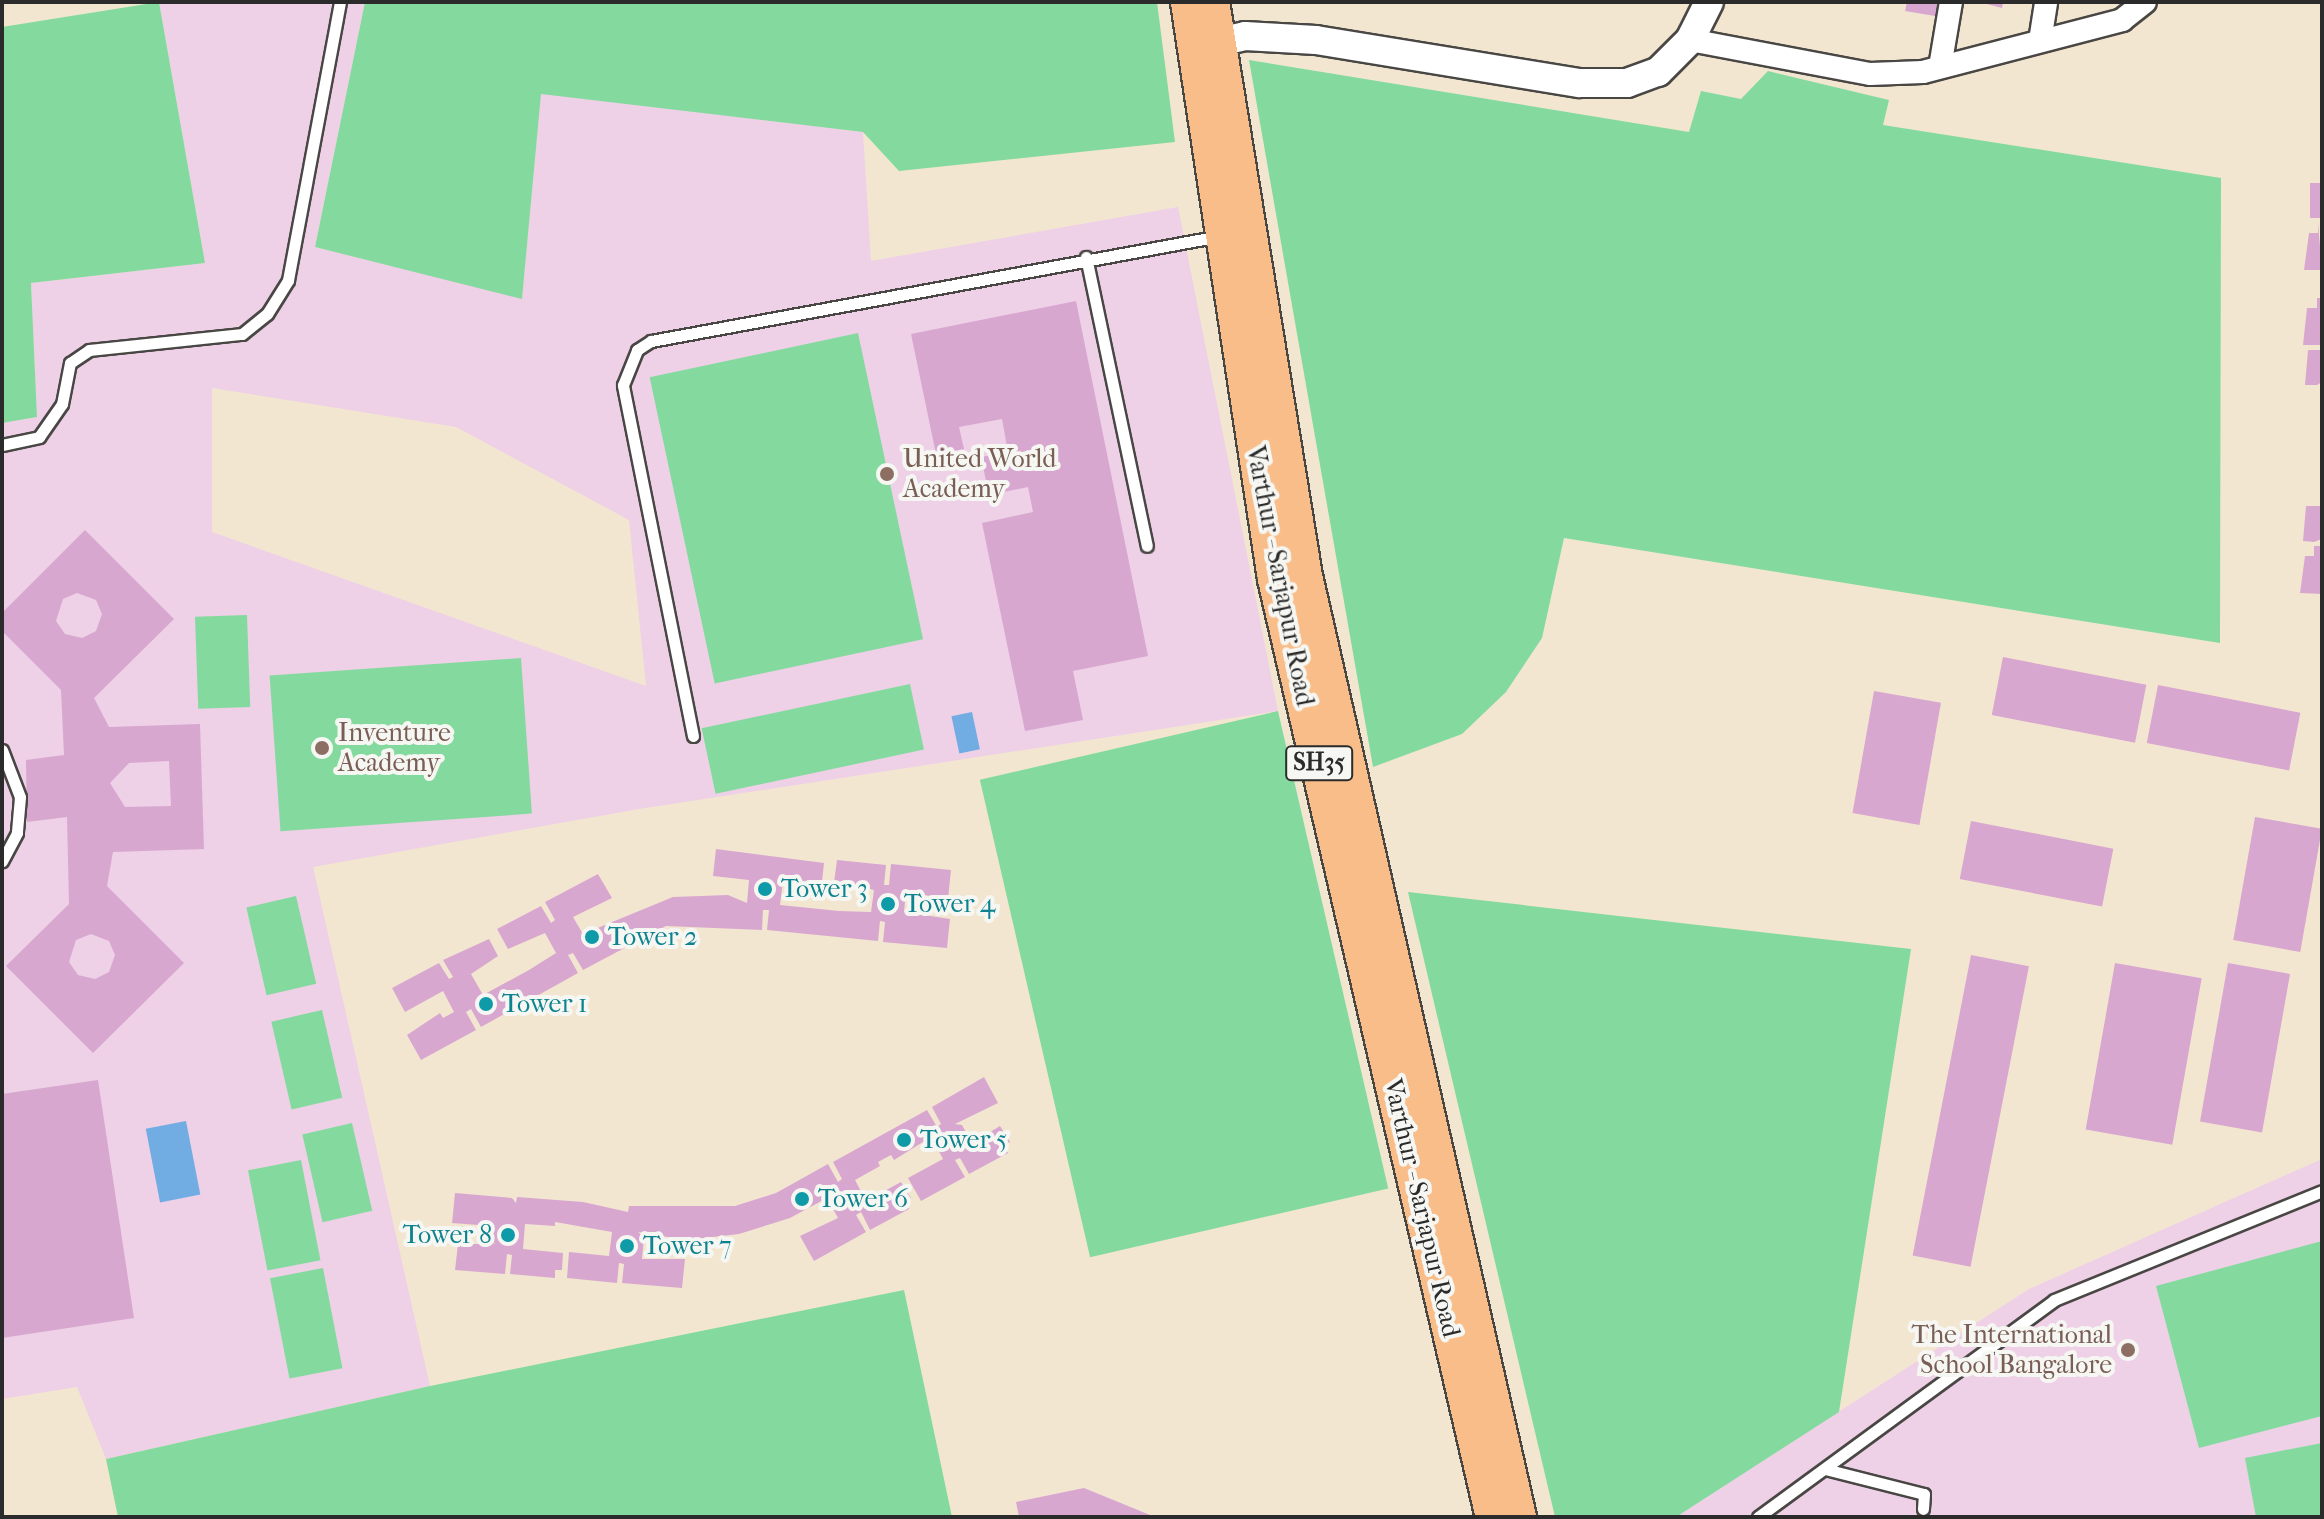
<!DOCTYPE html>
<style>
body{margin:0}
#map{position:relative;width:2324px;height:1519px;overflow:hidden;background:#f3e6d1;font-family:"IM FELL French Canon",serif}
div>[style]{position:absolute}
.built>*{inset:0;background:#eed0e7}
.green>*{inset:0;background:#84da9e;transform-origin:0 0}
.water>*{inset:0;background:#71ade3;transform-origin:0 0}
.building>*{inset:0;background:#d8a7d0;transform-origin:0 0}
.roads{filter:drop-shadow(2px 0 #494744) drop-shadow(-2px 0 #494744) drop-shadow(0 2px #494744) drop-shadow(0 -2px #494744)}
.service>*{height:11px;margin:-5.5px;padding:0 5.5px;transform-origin:5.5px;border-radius:5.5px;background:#fff}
.minor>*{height:22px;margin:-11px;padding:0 11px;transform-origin:11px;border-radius:11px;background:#fff}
.tertiary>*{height:28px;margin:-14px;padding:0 14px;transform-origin:14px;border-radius:14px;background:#fff}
.primary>*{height:34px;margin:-17px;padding:0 17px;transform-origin:17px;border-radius:17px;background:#f8bd89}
.dots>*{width:22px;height:22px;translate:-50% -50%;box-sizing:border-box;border:4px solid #f6f6f2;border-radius:50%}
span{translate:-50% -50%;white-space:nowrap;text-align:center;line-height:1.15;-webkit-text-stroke:8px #f6f6f2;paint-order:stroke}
.shield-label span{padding:2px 6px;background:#f6f6f2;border:2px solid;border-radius:6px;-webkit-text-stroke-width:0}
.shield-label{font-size:24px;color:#2b2b2b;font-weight:700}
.education-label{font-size:26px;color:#785e54}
.left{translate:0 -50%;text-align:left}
.right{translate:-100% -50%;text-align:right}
.street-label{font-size:26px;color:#2b2b2b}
.culture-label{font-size:26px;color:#0d838f}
.frame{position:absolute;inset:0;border:4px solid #2b2b2b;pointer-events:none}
</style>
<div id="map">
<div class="built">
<i style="clip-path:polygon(evenodd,159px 2px,365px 2px,315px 247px,522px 298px,541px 93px,863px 132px,871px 261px,1178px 207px,1278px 711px,639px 809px,313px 867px,430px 1386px,106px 1459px,77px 1387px,2px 1399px,2px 423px,37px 417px,31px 283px,205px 263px,159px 2px,212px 388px,456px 427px,629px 520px,646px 686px,212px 532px,212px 388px)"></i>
<i style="clip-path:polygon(2322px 1159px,2322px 1517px,1676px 1517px,2029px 1289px)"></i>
</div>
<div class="green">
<i style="clip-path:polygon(159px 2px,205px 263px,31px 283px,37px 417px,2px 423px,2px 27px)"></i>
<i style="clip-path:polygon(365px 2px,1157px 2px,1175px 142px,899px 171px,863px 132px,541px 94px,522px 299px,315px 247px)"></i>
<i style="clip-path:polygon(1249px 60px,1689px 132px,1701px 91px,1741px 99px,1768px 71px,1889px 100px,1883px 125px,2221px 178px,2220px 643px,1564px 538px,1542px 638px,1506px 692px,1462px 734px,1373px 767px)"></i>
<i style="left:858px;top:333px;width:313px;height:213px;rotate:78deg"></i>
<i style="left:247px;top:615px;width:92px;height:52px;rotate:88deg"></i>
<i style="left:521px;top:658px;width:156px;height:252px;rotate:86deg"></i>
<i style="left:910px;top:684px;width:67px;height:213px;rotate:78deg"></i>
<i style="left:1278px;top:711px;width:490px;height:306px;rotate:77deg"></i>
<i style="clip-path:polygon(1408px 892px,1911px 949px,1839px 1412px,1676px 1517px,1555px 1517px)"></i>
<i style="left:296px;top:896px;width:90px;height:51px;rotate:77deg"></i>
<i style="left:322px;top:1010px;width:90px;height:52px;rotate:77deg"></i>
<i style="left:352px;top:1123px;width:90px;height:51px;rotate:77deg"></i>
<i style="left:301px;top:1160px;width:102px;height:54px;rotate:79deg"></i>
<i style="clip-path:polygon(2322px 1241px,2322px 1416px,2199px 1448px,2156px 1286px)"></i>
<i style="left:323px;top:1268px;width:102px;height:54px;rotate:79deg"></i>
<i style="clip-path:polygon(904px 1290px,952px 1517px,118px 1517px,106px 1459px,430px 1386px)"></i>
<i style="clip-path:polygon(2322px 1443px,2322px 1517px,2256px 1517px,2245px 1458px)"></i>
</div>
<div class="water">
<i style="left:972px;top:712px;width:38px;height:21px;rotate:78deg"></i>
<i style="left:186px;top:1121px;width:75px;height:41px;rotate:79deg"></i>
</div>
<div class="building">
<i style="clip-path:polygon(1907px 2px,1943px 2px,1941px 17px,1905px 11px)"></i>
<i style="clip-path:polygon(1979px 2px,2003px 2px,2002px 8px)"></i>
<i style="left:2310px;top:183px;width:12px;height:35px"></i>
<i style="clip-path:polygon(2318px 223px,2322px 270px,2304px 270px,2309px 233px,2318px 233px)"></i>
<i style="clip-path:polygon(2317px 298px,2322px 298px,2322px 345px,2303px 345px,2307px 308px,2317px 308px)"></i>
<i style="clip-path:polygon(1076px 301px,1148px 656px,1073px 671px,1083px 720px,1025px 731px,982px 523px,1033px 512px,1028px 487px,989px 495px,981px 457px,1008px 452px,1002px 419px,959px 427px,964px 449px,936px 454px,911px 334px)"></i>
<i style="clip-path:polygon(2308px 350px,2322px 350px,2322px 382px,2317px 385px,2305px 385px)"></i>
<i style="clip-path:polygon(2306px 506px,2322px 506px,2322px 539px,2314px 542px,2303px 541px)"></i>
<i style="clip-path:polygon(evenodd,85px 530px,174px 619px,94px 698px,109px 727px,200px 724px,204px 849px,113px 852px,107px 886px,184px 963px,93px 1053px,6px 966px,69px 904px,67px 817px,27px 822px,26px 760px,64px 755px,61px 690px,2px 631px,2px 613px,85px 530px,77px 593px,96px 600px,102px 614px,96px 631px,82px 638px,65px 634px,56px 621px,63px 599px,77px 593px,85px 530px,169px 761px,171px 806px,125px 807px,110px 783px,129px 763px,169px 761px,85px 530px,91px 934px,109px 941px,115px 955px,109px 972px,95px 979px,78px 975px,69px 962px,76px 940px,91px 934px)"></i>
<i style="clip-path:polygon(2314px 546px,2322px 546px,2322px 594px,2300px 593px,2305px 556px,2314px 556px)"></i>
<i style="left:2003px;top:657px;width:146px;height:59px;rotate:11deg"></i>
<i style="left:2158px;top:685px;width:145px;height:59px;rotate:11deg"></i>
<i style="left:1874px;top:691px;width:68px;height:124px;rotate:10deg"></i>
<i style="left:2255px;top:817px;width:68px;height:125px;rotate:10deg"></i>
<i style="left:1971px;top:821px;width:145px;height:59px;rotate:11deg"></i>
<i style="clip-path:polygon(716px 849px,824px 863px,822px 882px,783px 881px,780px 905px,839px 911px,871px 912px,874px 890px,834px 882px,837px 860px,886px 865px,884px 885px,889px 885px,891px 864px,951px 870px,948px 899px,906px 892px,904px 912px,950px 919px,947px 948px,883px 942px,885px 922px,880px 921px,878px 941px,767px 930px,769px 910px,763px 910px,762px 930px,666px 926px,583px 970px,573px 953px,568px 955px,578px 973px,481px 1027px,471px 1009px,466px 1012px,476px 1030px,421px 1060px,407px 1035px,440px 1013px,443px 1018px,454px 1012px,443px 991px,405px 1012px,392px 988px,439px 963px,449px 979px,453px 977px,443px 960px,489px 939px,498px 956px,471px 974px,483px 995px,529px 970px,556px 953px,545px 933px,508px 949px,497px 929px,541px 906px,551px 923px,555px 920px,545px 902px,598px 874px,612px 898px,573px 917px,583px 934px,673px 897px,728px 895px,747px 903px,749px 880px,713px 876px)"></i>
<i style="left:1971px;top:955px;width:59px;height:306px;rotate:11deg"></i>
<i style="left:2115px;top:963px;width:88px;height:169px;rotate:10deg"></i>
<i style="left:2228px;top:963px;width:63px;height:161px;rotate:10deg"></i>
<i style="clip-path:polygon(984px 1077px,998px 1103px,955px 1124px,962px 1125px,972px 1143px,1000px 1126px,1010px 1142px,1004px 1146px,1008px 1153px,969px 1174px,960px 1158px,955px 1160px,965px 1177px,921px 1201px,908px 1178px,943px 1159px,931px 1137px,894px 1160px,891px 1155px,878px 1162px,880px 1166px,855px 1180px,866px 1201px,901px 1182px,911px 1198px,905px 1201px,909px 1209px,870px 1230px,861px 1212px,856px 1215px,866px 1232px,814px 1261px,800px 1236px,838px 1218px,827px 1198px,790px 1218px,739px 1234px,686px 1240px,638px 1232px,644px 1237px,642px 1259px,685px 1259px,682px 1288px,622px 1283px,624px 1264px,619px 1263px,617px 1283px,567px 1278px,569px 1252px,609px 1256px,612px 1232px,555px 1222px,555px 1226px,525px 1224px,523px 1249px,563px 1253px,562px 1270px,555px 1270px,555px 1278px,510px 1274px,512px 1255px,507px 1254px,505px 1274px,455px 1270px,458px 1244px,496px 1244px,490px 1243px,492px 1226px,452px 1223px,455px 1193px,512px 1198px,516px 1203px,517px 1197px,583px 1202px,628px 1212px,629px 1206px,735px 1206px,776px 1193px,828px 1164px,838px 1182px,842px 1179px,833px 1162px,927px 1110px,937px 1127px,941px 1124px,932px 1107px)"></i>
<i style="clip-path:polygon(98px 1080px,134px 1318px,2px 1338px,2px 1094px)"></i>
<i style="clip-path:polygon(1084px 1488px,1155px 1517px,1019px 1517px,1016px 1502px)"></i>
</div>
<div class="roads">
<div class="service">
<i style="left:1086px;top:257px;width:295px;rotate:78.1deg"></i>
<i style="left:2px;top:445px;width:38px;rotate:-12deg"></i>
<i style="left:39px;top:437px;width:40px;rotate:-55.1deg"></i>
<i style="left:62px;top:404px;width:42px;rotate:-79deg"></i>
<i style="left:70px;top:363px;width:23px;rotate:-34deg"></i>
<i style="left:89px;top:350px;width:154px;rotate:-6deg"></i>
<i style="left:242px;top:334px;width:32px;rotate:-39deg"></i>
<i style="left:267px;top:314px;width:40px;rotate:-58deg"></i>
<i style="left:288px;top:280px;width:283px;rotate:-79.4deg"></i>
<i style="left:693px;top:736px;width:358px;rotate:-101.3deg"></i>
<i style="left:623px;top:385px;width:38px;rotate:-68deg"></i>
<i style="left:637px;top:350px;width:17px;rotate:-33deg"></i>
<i style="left:651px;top:341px;width:579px;rotate:-10.46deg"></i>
<i style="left:2px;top:750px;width:50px;rotate:69deg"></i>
<i style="left:20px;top:797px;width:36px;rotate:95deg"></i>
<i style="left:17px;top:833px;width:32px;rotate:118deg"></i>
<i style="left:1825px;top:1469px;width:102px;rotate:14.2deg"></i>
<i style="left:1924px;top:1494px;width:15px;rotate:94deg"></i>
<i style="left:1758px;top:1517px;width:367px;rotate:-36.2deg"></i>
<i style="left:2054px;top:1300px;width:289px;rotate:-22.1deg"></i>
</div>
<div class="minor">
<i style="left:1690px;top:40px;width:183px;rotate:10.7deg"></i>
<i style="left:1870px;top:74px;width:53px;rotate:-2.2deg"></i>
<i style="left:1923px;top:72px;width:206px;rotate:-14.6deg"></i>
<i style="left:2122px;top:20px;width:29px;rotate:-38deg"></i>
<i style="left:2040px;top:41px;width:39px;rotate:-81deg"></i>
<i style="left:1940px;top:67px;width:66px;rotate:-80.4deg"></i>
</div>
<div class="tertiary">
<i style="left:1197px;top:47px;width:49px;rotate:-12.9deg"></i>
<i style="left:1245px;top:36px;width:71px;rotate:3.2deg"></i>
<i style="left:1316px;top:40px;width:267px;rotate:9.3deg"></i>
<i style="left:1580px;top:83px;width:47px"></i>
<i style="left:1627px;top:83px;width:33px;rotate:-20deg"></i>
<i style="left:1658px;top:72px;width:45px;rotate:-45deg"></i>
<i style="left:1690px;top:40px;width:42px;rotate:-63.4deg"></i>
</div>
<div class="primary">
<i style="left:1188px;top:2px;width:584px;rotate:81.43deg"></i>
<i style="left:1275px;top:579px;width:963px;rotate:76.92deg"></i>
<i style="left:1212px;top:2px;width:581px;rotate:80.8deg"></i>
<i style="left:1305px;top:576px;width:965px;rotate:77.19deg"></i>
</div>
</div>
<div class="dots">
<i style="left:887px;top:474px;background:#8d6e63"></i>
<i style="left:322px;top:748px;background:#8d6e63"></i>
<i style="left:765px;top:889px;background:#0f9aa8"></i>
<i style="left:888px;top:904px;background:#0f9aa8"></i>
<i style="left:592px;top:937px;background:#0f9aa8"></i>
<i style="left:486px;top:1004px;background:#0f9aa8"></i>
<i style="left:904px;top:1140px;background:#0f9aa8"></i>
<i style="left:802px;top:1199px;background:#0f9aa8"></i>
<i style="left:508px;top:1235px;background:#0f9aa8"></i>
<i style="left:627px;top:1246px;background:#0f9aa8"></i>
<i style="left:2128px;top:1350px;background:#8d6e63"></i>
</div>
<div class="shield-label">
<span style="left:1319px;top:763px">SH35</span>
</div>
<div class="education-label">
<span class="left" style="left:903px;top:474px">United World<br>Academy</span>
<span class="left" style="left:338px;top:748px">Inventure<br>Academy</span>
<span class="right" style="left:2112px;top:1350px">The International<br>School Bangalore</span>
</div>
<div class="street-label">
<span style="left:1280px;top:576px;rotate:79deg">Varthur - Sarjapur Road</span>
<span style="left:1422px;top:1208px;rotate:77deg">Varthur - Sarjapur Road</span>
</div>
<div class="culture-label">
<span class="left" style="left:781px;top:889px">Tower 3</span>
<span class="left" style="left:904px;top:904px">Tower 4</span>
<span class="left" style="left:608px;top:937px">Tower 2</span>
<span class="left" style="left:502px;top:1004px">Tower 1</span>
<span class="left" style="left:920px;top:1140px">Tower 5</span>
<span class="left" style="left:818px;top:1199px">Tower 6</span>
<span class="right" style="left:492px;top:1235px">Tower 8</span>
<span class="left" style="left:643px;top:1246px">Tower 7</span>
</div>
<div class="frame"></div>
</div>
